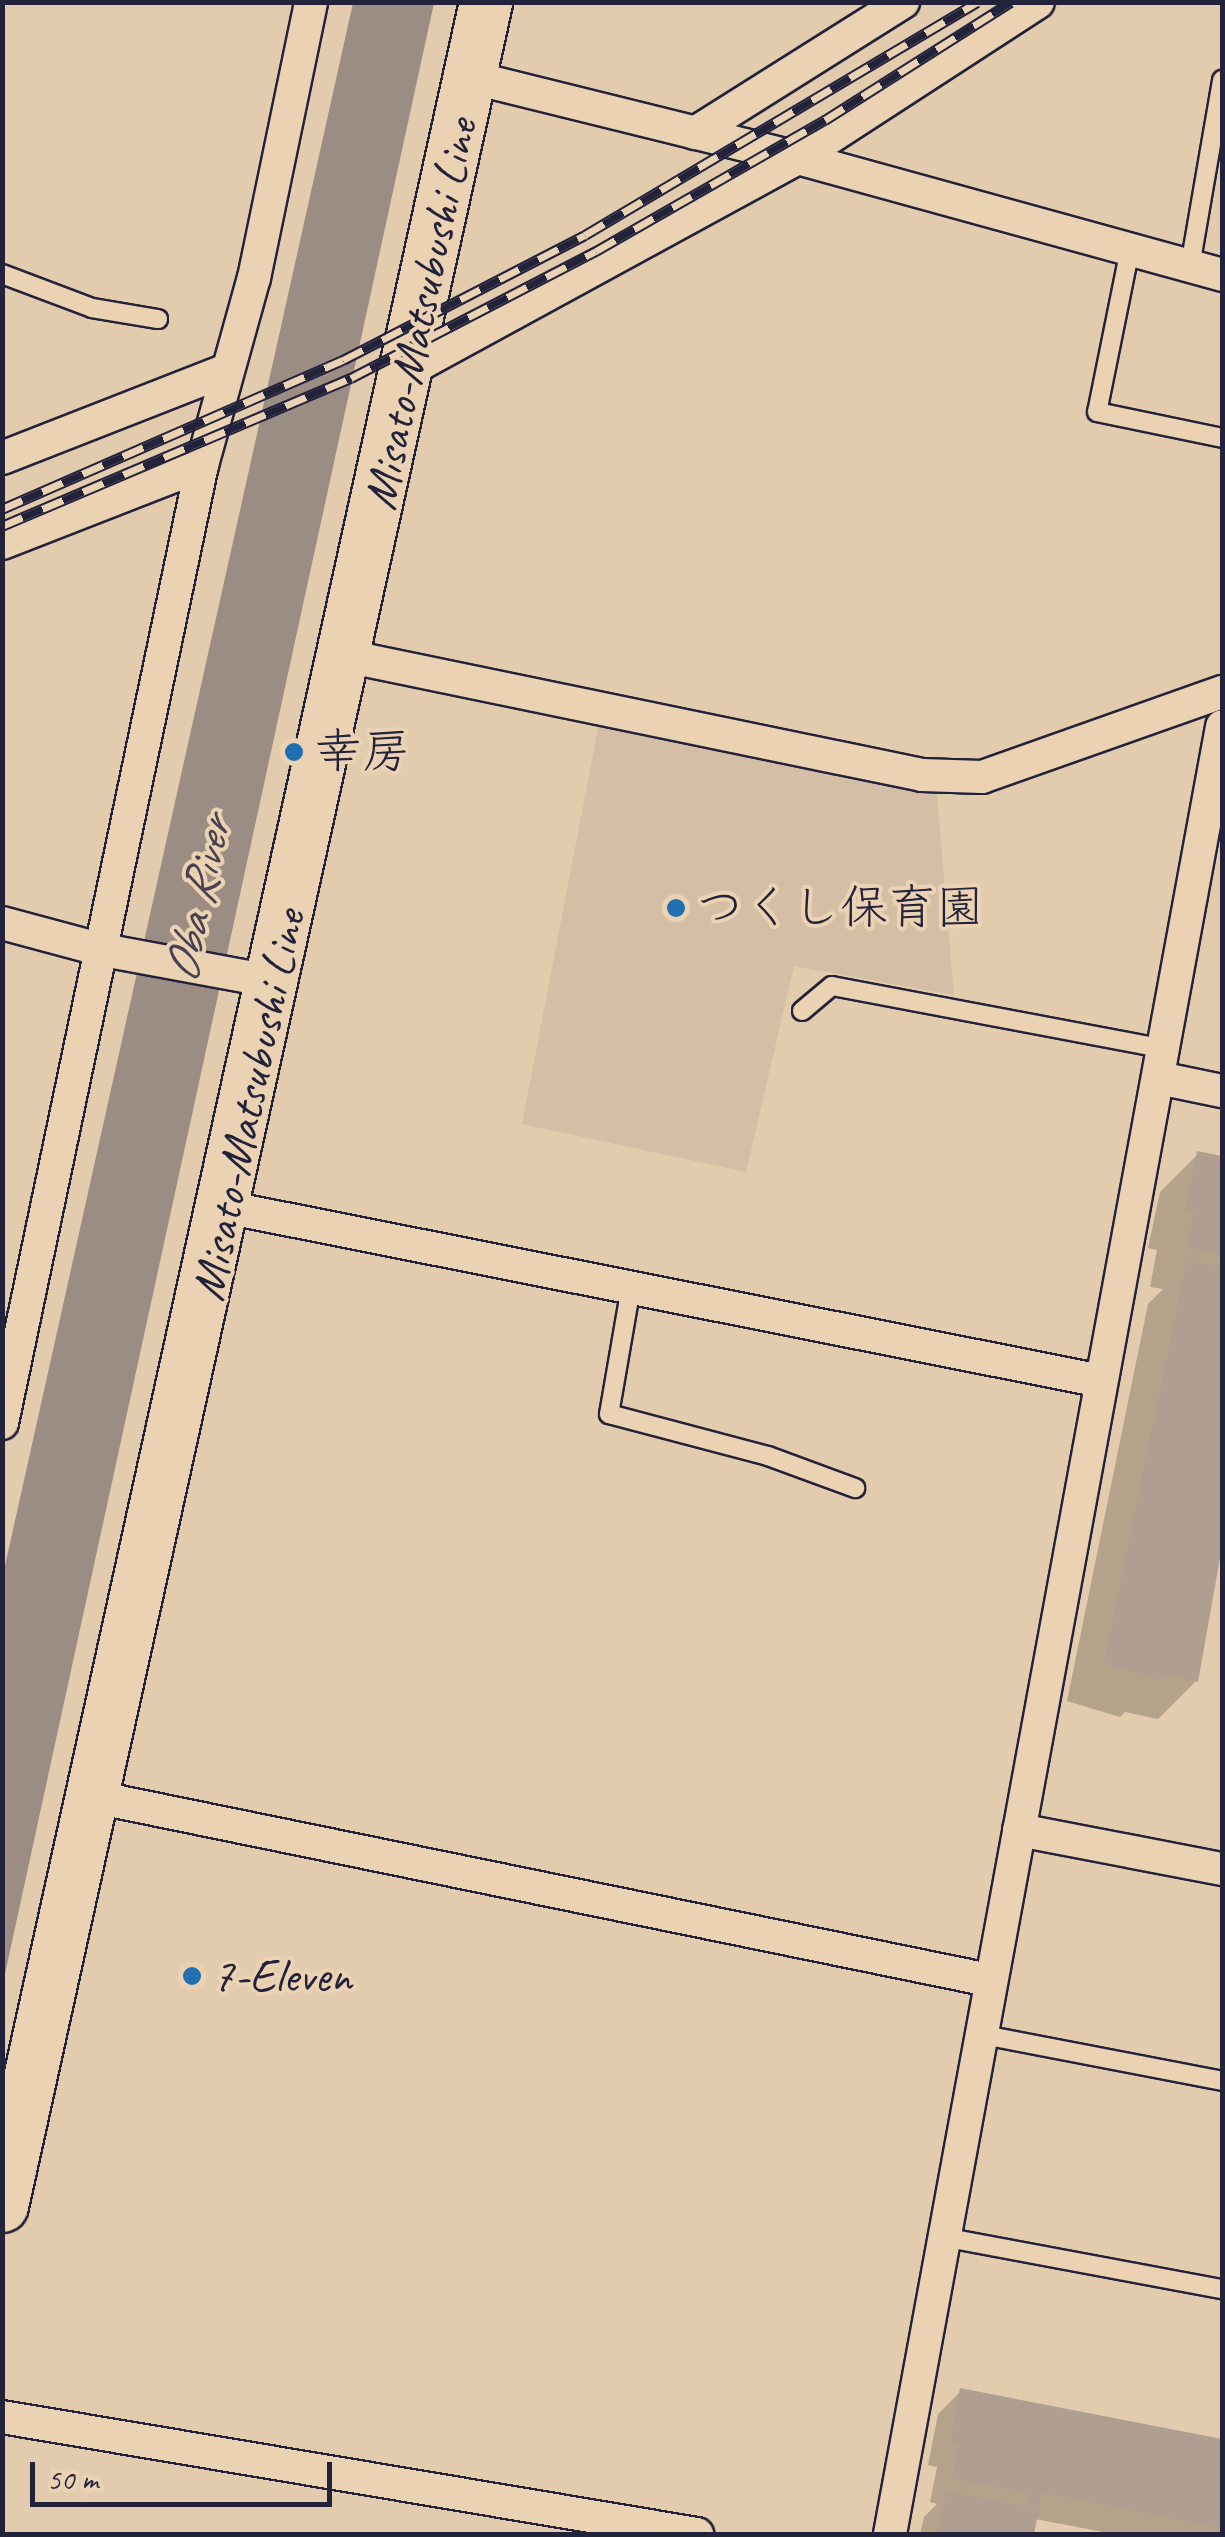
<!DOCTYPE html>
<meta charset="utf-8">
<style>
body{margin:0}
#map{position:relative;width:1225px;height:2537px;overflow:hidden;background:#e3cbae;font-family:Caveat,"Klee One",sans-serif}
div>[style]{position:absolute}
.built>*{inset:0;background:#d4bea5}
.water>*{inset:0;background:#9c8d84}
.shadow>*{inset:0;background:#0003}
.building>*{inset:0;background:#b09f90}
.roads{filter:drop-shadow(2px 0 #22223b) drop-shadow(-2px 0 #22223b) drop-shadow(0 2px #22223b) drop-shadow(0 -2px #22223b)}
.service>*{height:18px;margin:-9px;padding:0 9px;transform-origin:9px;border-radius:9px;background:#ebd2b3}
.minor>*{height:32px;margin:-16px;padding:0 16px;transform-origin:16px;border-radius:16px;background:#ebd2b3}
.primary>*{height:52px;margin:-26px;padding:0 26px;transform-origin:26px;border-radius:26px;background:#ebd2b3}
.rail>*{height:11px;margin-top:-5.5px;transform-origin:0;background:repeating-linear-gradient(90deg,#ebd2b3 0 22px,#22223b 0 44px);box-sizing:border-box;border-block:2px solid #22223b}
.dots>*{width:28px;height:28px;translate:-50% -50%;box-sizing:border-box;border:5px solid #ebd2b3;border-radius:50%}
span{translate:-50% -50%;white-space:nowrap;text-align:center;line-height:1.15;-webkit-text-stroke:8px #ebd2b3;paint-order:stroke}
.street-label{font-size:48px;color:#22223b}
.poi-label{font-size:48px;color:#22223b}
.left{translate:0 -50%;text-align:left}
.water-label{font-size:50px;color:#474251;font-style:italic}
.frame{position:absolute;inset:0;border:5px solid #22223b;pointer-events:none}
.scale{position:absolute;left:30px;top:2462px;width:302px;height:45px;box-sizing:border-box;border:5px solid #22223b;border-top:0;padding-left:12px;font-size:30px;line-height:35px;white-space:nowrap;color:#22223b;-webkit-text-stroke:8px #ebd2b3;paint-order:stroke}
</style>
<div id="map">
<div class="built">
<i style="clip-path:polygon(599px 723px,937px 795px,954px 995px,794px 966px,746px 1172px,522px 1124px)"></i>
</div>
<div class="water">
<i style="clip-path:polygon(353px 3px,434px 3px,3px 1983px,2px 1579px)"></i>
</div>
<div class="shadow">
<i style="clip-path:polygon(1198px 1154px,1222px 1159px,1222px 1539px,1196px 1681px,1158px 1719px,1125px 1712px,1120px 1717px,1067px 1701px,1148px 1304px,1163px 1289px,1150px 1287px,1157px 1250px,1148px 1248px,1160px 1192px)"></i>
<i style="clip-path:polygon(961px 2391px,1222px 2441px,1222px 2534px,1114px 2534px,1035px 2519px,1032px 2534px,920px 2534px,924px 2517px,937px 2504px,930px 2502px,937px 2467px,928px 2465px,938px 2414px)"></i>
</div>
<div class="building">
<i style="clip-path:polygon(1197px 1151px,1222px 1156px,1222px 1254px,1186px 1249px,1194px 1212px,1185px 1210px)"></i>
<i style="clip-path:polygon(1195px 1261px,1222px 1267px,1222px 1547px,1198px 1682px,1162px 1674px,1161px 1680px,1104px 1663px,1186px 1263px)"></i>
<i style="clip-path:polygon(960px 2388px,1222px 2439px,1222px 2529px,1042px 2493px,1034px 2534px,938px 2534px,947px 2491px,1026px 2506px,1029px 2494px,952px 2479px,959px 2444px,950px 2442px)"></i>
</div>
<div class="roads">
<div class="service">
<i style="left:1130px;top:249px;width:166px;rotate:101.4deg"></i>
<i style="left:1097px;top:412px;width:128px;rotate:11.7deg"></i>
<i style="left:1190px;top:266px;width:189px;rotate:-80.2deg"></i>
<i style="left:2px;top:274px;width:96px;rotate:20.7deg"></i>
<i style="left:92px;top:308px;width:67px;rotate:9.5deg"></i>
<i style="left:802px;top:1011px;width:39px;rotate:-40deg"></i>
<i style="left:832px;top:986px;width:338px;rotate:10.7deg"></i>
<i style="left:631px;top:1287px;width:129px;rotate:99.8deg"></i>
<i style="left:609px;top:1414px;width:164px;rotate:14.8deg"></i>
<i style="left:768px;top:1456px;width:93px;rotate:20.2deg"></i>
<i style="left:979px;top:2034px;width:248px;rotate:10.9deg"></i>
<i style="left:943px;top:2237px;width:284px;rotate:10.6deg"></i>
</div>
<div class="minor">
<i style="left:470px;top:77px;width:338px;rotate:13.9deg"></i>
<i style="left:798px;top:158px;width:440px;rotate:15.4deg"></i>
<i style="left:695px;top:133px;width:246px;rotate:-32.2deg"></i>
<i style="left:409px;top:370px;width:443px;rotate:-28.6deg"></i>
<i style="left:798px;top:158px;width:286px;rotate:-33deg"></i>
<i style="left:2px;top:458px;width:241px;rotate:-21.4deg"></i>
<i style="left:2px;top:543px;width:215px;rotate:-21.3deg"></i>
<i style="left:346px;top:656px;width:588px;rotate:11.67deg"></i>
<i style="left:922px;top:775px;width:60px;rotate:1.9deg"></i>
<i style="left:982px;top:777px;width:255px;rotate:-19.5deg"></i>
<i style="left:2px;top:923px;width:105px;rotate:15deg"></i>
<i style="left:103px;top:950px;width:175px;rotate:10.5deg"></i>
<i style="left:1159px;top:1078px;width:64px;rotate:11.7deg"></i>
<i style="left:225px;top:1207px;width:893px;rotate:11.23deg"></i>
<i style="left:2px;top:1423px;width:979px;rotate:-78.21deg"></i>
<i style="left:202px;top:465px;width:194px;rotate:-74.5deg"></i>
<i style="left:254px;top:278px;width:282px;rotate:-78.3deg"></i>
<i style="left:95px;top:1797px;width:913px;rotate:11.57deg"></i>
<i style="left:1019px;top:1830px;width:207px;rotate:10.9deg"></i>
<i style="left:2px;top:2417px;width:705px;rotate:9.56deg"></i>
<i style="left:890px;top:2534px;width:1838px;rotate:-79.59deg"></i>
</div>
<div class="primary">
<i style="left:2px;top:2206px;width:2257px;rotate:-77.61deg"></i>
</div>
</div>
<div class="rail">
<i style="left:2px;top:509px;width:372px;rotate:-23.6deg"></i>
<i style="left:343px;top:360px;width:272px;rotate:-27.3deg"></i>
<i style="left:585px;top:235px;width:456px;rotate:-30.7deg"></i>
<i style="left:2px;top:526px;width:379px;rotate:-23deg"></i>
<i style="left:351px;top:378px;width:276px;rotate:-27.4deg"></i>
<i style="left:596px;top:251px;width:264px;rotate:-29.8deg"></i>
<i style="left:825px;top:120px;width:220px;rotate:-32.4deg"></i>
</div>
<div class="dots">
<i style="left:294px;top:752px;background:#1f6fb2"></i>
<i style="left:676px;top:908px;background:#1f6fb2"></i>
<i style="left:192px;top:1976px;background:#1f6fb2"></i>
</div>
<div class="street-label">
<span style="left:420px;top:314px;rotate:-78deg">Misato-Matsubushi Line</span>
<span style="left:248px;top:1105px;rotate:-78deg">Misato-Matsubushi Line</span>
</div>
<div class="poi-label">
<span class="left" style="left:314px;top:752px">幸房</span>
<span class="left" style="left:696px;top:908px">つくし保育園</span>
<span class="left" style="left:212px;top:1976px">7-Eleven</span>
</div>
<div class="water-label">
<span style="left:197px;top:900px;rotate:-78deg">Oba River</span>
</div>
<div class="frame"></div>
<div class="scale">50 m</div>
</div>
